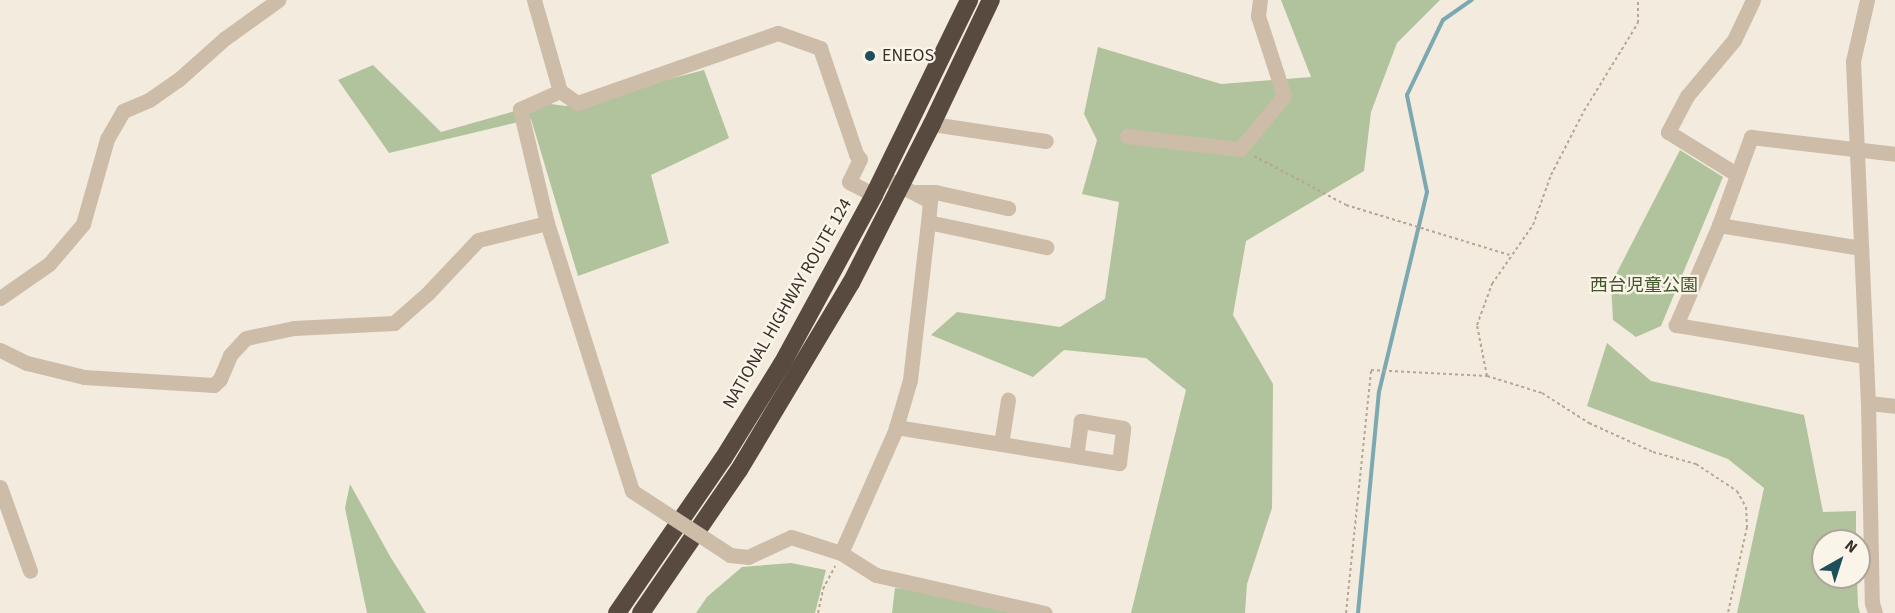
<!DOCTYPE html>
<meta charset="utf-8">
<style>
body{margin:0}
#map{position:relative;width:1895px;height:613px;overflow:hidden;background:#f3ebdd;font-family:"Source Sans 3","Noto Sans JP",sans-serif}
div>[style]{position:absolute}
.green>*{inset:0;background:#b1c39c}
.stream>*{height:4px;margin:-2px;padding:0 2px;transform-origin:2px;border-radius:2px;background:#7ba8b1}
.path>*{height:2px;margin-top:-1px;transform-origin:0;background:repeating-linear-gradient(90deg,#b7a792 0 3px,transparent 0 6px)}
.minor>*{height:15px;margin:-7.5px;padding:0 7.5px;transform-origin:7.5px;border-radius:7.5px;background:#ccbca8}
.highway>*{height:18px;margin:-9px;padding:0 9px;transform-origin:9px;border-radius:9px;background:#594a3f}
.minor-bridge>*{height:15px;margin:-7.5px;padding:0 7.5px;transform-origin:7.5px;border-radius:7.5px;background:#ccbca8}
.dots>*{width:16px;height:16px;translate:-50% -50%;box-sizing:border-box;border:3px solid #faf4e9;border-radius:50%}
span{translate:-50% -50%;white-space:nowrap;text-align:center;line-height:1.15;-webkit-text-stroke:4.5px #faf4e9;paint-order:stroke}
.poi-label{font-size:18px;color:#382f29}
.left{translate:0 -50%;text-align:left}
.park-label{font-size:18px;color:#42572c}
.street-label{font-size:18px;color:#382f29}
.north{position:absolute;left:1811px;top:529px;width:60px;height:60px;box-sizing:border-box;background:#faf4e9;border:2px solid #aca59c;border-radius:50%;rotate:39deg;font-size:16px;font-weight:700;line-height:24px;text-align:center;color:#382f29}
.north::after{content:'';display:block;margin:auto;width:21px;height:27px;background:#1d505b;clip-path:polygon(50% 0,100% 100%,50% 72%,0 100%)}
</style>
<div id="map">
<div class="green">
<i style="clip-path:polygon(1281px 0,1440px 0,1397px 43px,1371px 112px,1364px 171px,1246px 241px,1233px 315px,1273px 384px,1272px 508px,1247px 584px,1245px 613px,1131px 613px,1186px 390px,1146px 358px,1064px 350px,1033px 377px,931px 335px,957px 312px,1060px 327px,1105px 299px,1119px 202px,1082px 194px,1097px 140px,1084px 114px,1098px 47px,1221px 84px,1311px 77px)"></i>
<i style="clip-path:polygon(373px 65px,441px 132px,543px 103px,566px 106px,704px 70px,729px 138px,651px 175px,669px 243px,578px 276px,531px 119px,389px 153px,338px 80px)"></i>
<i style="clip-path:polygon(1680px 150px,1723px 177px,1661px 326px,1636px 337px,1613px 320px,1611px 284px)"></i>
<i style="clip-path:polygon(1607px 343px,1651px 381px,1804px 415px,1823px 512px,1856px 511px,1856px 541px,1823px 541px,1823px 577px,1857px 577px,1858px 606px,1860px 613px,1737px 613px,1764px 488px,1728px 459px,1587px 406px)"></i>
<i style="clip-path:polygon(350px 484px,391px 558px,426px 613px,367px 613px,345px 508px)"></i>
<i style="clip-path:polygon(791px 563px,826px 570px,815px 613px,696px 613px,707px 597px,742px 567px)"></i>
<i style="clip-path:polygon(895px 588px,974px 596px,1045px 613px,892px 613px)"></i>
</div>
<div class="stream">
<i style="left:1358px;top:613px;width:222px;rotate:-84.6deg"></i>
<i style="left:1379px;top:392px;width:206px;rotate:-76.5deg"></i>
<i style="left:1427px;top:192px;width:99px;rotate:-101.7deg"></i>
<i style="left:1407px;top:95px;width:83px;rotate:-64.4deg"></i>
<i style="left:1443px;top:20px;width:35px;rotate:-35deg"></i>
</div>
<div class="path">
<i style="left:1254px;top:156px;width:104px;rotate:28deg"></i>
<i style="left:1346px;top:205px;width:171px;rotate:17deg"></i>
<i style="left:1487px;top:376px;width:52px;rotate:-101.1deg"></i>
<i style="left:1477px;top:325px;width:44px;rotate:-69.9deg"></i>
<i style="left:1492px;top:284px;width:72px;rotate:-55.2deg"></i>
<i style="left:1533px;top:225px;width:53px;rotate:-70.2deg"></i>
<i style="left:1551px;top:175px;width:72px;rotate:-62.7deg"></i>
<i style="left:1584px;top:111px;width:103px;rotate:-58.5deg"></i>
<i style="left:1638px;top:23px;width:23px;rotate:-90deg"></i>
<i style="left:818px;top:613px;width:25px;rotate:-78deg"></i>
<i style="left:823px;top:589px;width:26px;rotate:-62deg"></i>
<i style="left:1346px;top:613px;width:244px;rotate:-84.1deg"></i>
<i style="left:1371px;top:370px;width:116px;rotate:3deg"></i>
<i style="left:1487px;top:376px;width:58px;rotate:17.2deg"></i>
<i style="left:1542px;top:393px;width:56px;rotate:32.6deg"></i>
<i style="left:1589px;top:423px;width:70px;rotate:24.4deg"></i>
<i style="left:1653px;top:452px;width:45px;rotate:15.6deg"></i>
<i style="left:1696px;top:464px;width:49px;rotate:33.4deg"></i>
<i style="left:1737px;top:491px;width:18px;rotate:61deg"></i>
<i style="left:1746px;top:507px;width:20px;rotate:87deg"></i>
<i style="left:1747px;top:527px;width:88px;rotate:102.5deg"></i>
</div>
<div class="minor">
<i style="left:534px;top:0;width:95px;rotate:74.1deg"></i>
<i style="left:560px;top:91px;width:44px;rotate:155.8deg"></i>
<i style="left:520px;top:109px;width:117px;rotate:76.7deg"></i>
<i style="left:547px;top:223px;width:281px;rotate:72.4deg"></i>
<i style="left:1867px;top:0;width:63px;rotate:102.9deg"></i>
<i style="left:1853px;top:61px;width:342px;rotate:87.5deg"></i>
<i style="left:1868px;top:403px;width:200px;rotate:88.9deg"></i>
<i style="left:1872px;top:603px;width:10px;rotate:73deg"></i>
<i style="left:560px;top:91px;width:21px;rotate:35deg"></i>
<i style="left:577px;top:103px;width:213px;rotate:-19.2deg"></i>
<i style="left:778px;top:33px;width:45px;rotate:19.7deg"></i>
<i style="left:820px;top:48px;width:112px;rotate:71.2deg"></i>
<i style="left:856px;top:154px;width:6px;rotate:51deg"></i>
<i style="left:860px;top:159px;width:25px;rotate:116deg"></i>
<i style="left:849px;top:182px;width:28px;rotate:27deg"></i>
<i style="left:932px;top:124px;width:115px;rotate:8.5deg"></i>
<i style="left:1127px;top:136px;width:114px;rotate:6.6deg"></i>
<i style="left:1240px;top:149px;width:69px;rotate:-50.3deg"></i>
<i style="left:1284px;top:96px;width:84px;rotate:-108deg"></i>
<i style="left:1258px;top:16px;width:16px;rotate:-83deg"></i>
<i style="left:1736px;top:174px;width:80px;rotate:-148.3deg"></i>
<i style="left:1668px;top:132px;width:41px;rotate:-62.2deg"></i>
<i style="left:1687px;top:96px;width:73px;rotate:-50deg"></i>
<i style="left:1734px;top:40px;width:44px;rotate:-64.6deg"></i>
<i style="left:883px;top:177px;width:53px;rotate:27.1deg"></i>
<i style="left:930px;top:201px;width:21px;rotate:95deg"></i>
<i style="left:928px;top:222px;width:159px;rotate:96.5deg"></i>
<i style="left:910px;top:380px;width:53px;rotate:106.4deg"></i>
<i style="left:895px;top:431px;width:133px;rotate:113.9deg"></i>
<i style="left:841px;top:553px;width:41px;rotate:32.2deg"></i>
<i style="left:876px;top:575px;width:173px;rotate:12.7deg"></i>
<i style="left:917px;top:192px;width:18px"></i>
<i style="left:935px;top:192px;width:75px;rotate:12.4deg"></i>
<i style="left:928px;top:222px;width:121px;rotate:12deg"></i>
<i style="left:1719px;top:225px;width:144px;rotate:9.2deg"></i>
<i style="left:0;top:298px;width:60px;rotate:-34.8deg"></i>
<i style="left:49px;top:264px;width:52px;rotate:-49.6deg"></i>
<i style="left:83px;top:224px;width:88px;rotate:-74.2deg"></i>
<i style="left:107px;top:139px;width:32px;rotate:-60deg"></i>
<i style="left:123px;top:111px;width:28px;rotate:-23deg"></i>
<i style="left:149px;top:100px;width:35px;rotate:-35deg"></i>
<i style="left:178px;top:80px;width:62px;rotate:-41.7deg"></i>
<i style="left:224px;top:39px;width:67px;rotate:-35.8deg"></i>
<i style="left:0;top:350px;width:30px;rotate:26deg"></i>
<i style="left:27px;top:363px;width:59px;rotate:13.8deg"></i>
<i style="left:84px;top:377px;width:130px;rotate:3.5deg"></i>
<i style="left:214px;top:385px;width:8px;rotate:-45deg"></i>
<i style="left:220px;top:379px;width:26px;rotate:-67deg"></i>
<i style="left:230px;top:355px;width:23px;rotate:-47deg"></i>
<i style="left:246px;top:338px;width:49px;rotate:-11.8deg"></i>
<i style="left:294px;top:328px;width:100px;rotate:-2.9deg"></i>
<i style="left:394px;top:323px;width:44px;rotate:-41.3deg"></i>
<i style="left:427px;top:294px;width:74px;rotate:-46.6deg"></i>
<i style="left:478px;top:240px;width:71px;rotate:-13.8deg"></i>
<i style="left:1865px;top:356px;width:192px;rotate:-170.7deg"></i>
<i style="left:1676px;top:325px;width:109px;rotate:-66.7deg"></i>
<i style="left:1719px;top:225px;width:94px;rotate:-70deg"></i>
<i style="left:1751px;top:137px;width:145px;rotate:6.7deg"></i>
<i style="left:1868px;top:403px;width:27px;rotate:6deg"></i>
<i style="left:896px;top:427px;width:226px;rotate:9.2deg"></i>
<i style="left:1119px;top:463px;width:35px;rotate:-83deg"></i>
<i style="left:1123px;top:428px;width:43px;rotate:-170.5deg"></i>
<i style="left:1081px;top:421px;width:35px;rotate:98deg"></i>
<i style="left:1001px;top:444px;width:45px;rotate:-81deg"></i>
<i style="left:0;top:487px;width:89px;rotate:70.3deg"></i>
<i style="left:730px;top:555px;width:18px;rotate:6deg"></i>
<i style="left:748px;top:557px;width:47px;rotate:-24.9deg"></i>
<i style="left:791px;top:537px;width:52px;rotate:17.7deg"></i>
</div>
<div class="highway">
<i style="left:617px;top:613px;width:187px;rotate:-55.5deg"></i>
<i style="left:723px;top:459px;width:112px;rotate:-58.2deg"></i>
<i style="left:782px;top:364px;width:192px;rotate:-61.4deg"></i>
<i style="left:874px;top:195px;width:217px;rotate:-64deg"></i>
<i style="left:641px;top:613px;width:173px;rotate:-55.6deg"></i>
<i style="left:739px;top:470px;width:218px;rotate:-59.1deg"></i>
<i style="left:851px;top:283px;width:178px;rotate:-63deg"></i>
<i style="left:932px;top:124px;width:137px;rotate:-64.6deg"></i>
</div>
<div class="minor-bridge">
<i style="left:632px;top:491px;width:117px;rotate:33.1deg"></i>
</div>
<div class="dots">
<i style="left:870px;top:56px;background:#1d505b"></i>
</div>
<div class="poi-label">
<span class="left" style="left:882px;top:56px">ENEOS</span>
</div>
<div class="park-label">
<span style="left:1644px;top:286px">西台児童公園</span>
</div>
<div class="street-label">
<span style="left:788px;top:304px;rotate:-60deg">NATIONAL HIGHWAY ROUTE 124</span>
</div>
<div class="north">N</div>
</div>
